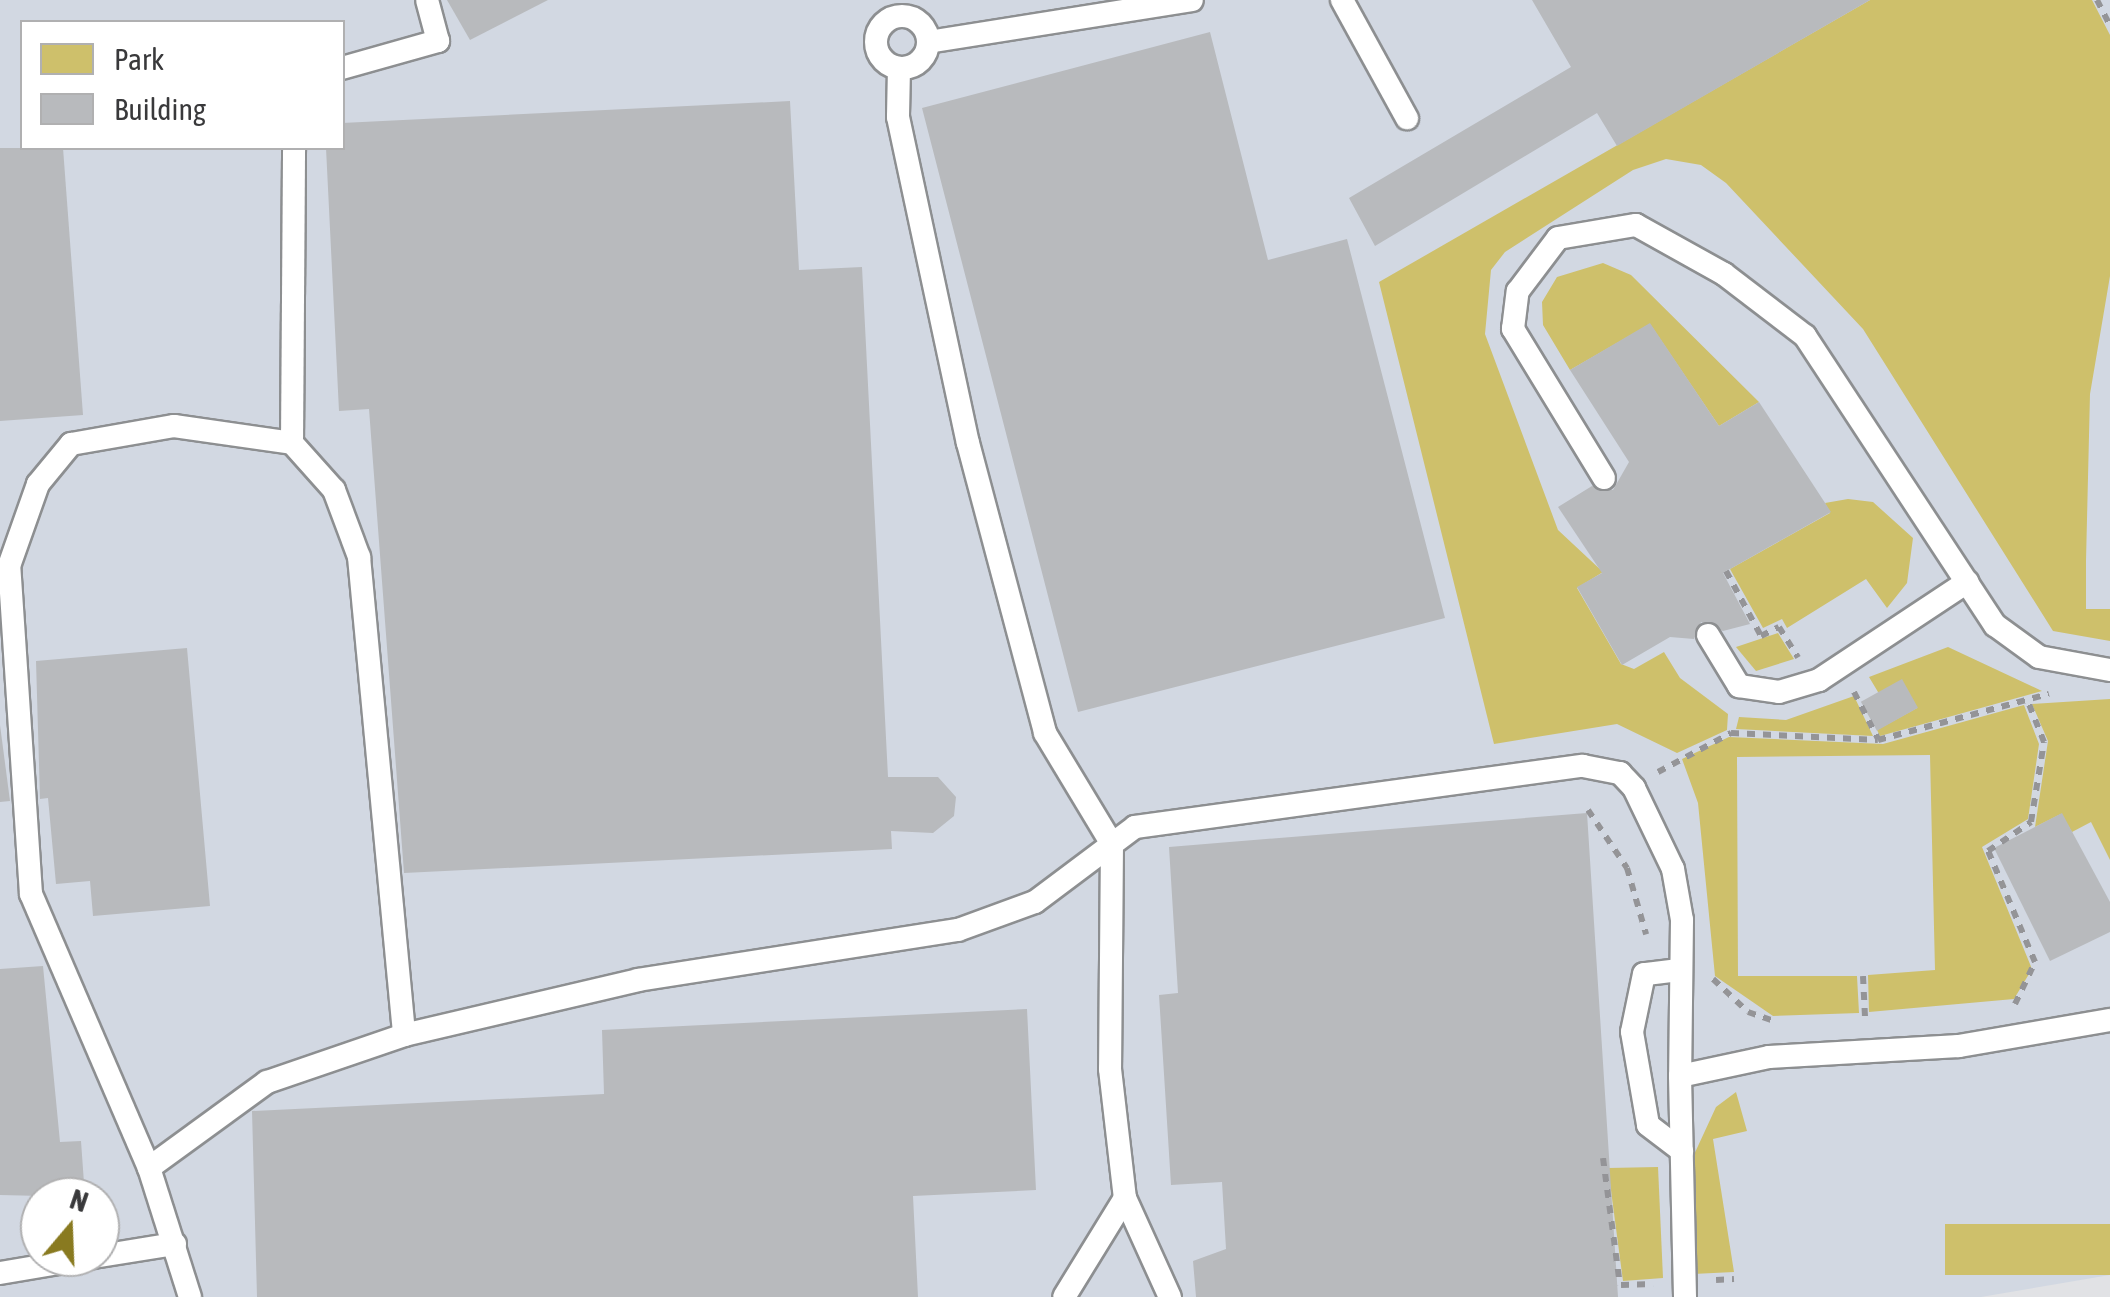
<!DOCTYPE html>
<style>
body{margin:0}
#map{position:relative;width:2110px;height:1297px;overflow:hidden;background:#e1e2e5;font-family:"Asap Condensed",sans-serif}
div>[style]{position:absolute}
.built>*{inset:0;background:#d2d8e2}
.green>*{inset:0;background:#cec06b;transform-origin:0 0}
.building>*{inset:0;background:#b8babd;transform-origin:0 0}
.path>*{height:6px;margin-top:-3px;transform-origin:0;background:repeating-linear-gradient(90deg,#949497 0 8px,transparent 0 16px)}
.roads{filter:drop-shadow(2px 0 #8d8f91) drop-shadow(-2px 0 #8d8f91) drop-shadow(0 2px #8d8f91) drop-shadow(0 -2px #8d8f91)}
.lane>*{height:22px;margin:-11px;padding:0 11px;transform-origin:11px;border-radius:11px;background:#fff}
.lane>.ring{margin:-11px;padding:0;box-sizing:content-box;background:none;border:22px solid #fff;border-radius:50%}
span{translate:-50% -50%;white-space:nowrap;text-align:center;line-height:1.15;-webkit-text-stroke:8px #fff;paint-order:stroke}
.legend{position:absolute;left:20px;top:20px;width:325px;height:130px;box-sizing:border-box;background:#fff;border:2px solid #b0b0b1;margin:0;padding:12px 18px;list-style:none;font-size:30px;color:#39393b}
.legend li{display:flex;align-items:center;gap:20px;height:50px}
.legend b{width:50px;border:2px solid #b0b0b1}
.north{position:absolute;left:20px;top:1177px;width:100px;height:100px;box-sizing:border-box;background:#fff;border:2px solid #b0b0b1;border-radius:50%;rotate:19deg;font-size:28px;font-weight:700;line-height:40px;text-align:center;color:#39393b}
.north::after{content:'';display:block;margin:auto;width:35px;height:45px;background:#897a20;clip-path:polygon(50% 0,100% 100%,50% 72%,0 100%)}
</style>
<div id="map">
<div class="built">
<i style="clip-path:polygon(evenodd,0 0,2110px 0,2110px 1275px,1981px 1297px,0 1297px,0 0,22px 22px,342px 22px,342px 148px,22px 148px,22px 22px,0 0,40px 1197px,100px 1197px,100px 1257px,40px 1257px,40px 1197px)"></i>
</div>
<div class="green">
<i style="clip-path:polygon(1870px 0,2092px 0,2110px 35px,2110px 276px,2090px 394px,2086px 561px,2086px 609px,2110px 609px,2110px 641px,2053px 631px,1863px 329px,1726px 183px,1701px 165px,1666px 159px,1633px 170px,1505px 252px,1491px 270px,1485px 334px,1558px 530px,1603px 572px,1577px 588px,1621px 664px,1634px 669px,1664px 652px,1680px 678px,1728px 714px,1727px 730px,1677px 753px,1617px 724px,1494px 744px,1379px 282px)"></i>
<i style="clip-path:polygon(1603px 263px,1631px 275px,1759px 402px,1719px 426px,1650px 324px,1570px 370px,1543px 325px,1542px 302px,1557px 277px)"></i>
<i style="clip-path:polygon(1848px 499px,1873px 502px,1913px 538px,1907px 583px,1887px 608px,1866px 579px,1787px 628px,1782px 619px,1763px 628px,1730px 569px,1830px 513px,1825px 503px)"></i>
<i style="clip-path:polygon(1778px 633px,1794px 659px,1756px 671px,1736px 647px)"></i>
<i style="clip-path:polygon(1948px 647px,2042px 691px,1880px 736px,1877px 730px,1917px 708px,1878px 692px,1869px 677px)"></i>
<i style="clip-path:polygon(1854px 696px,1873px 736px,1736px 729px,1739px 717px,1786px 720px)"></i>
<i style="clip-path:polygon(2110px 699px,2110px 860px,2091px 822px,2072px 832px,2061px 814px,2035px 827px,2048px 741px,2032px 704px)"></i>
<i style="clip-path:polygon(2024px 705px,2039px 744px,2028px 819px,1982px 847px,2032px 969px,2014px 999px,1869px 1012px,1868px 975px,1935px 970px,1930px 755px,1737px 757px,1738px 976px,1857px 976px,1859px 1013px,1773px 1016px,1715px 976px,1698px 803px,1682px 759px,1729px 737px,1883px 744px)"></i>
<i style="clip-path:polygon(1736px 1092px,1747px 1131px,1713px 1139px,1734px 1272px,1693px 1274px,1692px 1159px,1716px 1107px)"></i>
<i style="clip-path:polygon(1658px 1167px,1663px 1278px,1623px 1281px,1608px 1168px)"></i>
<i style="left:2110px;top:1224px;width:51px;height:165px;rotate:90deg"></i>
</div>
<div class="building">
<i style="clip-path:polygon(447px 0,548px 0,470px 40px)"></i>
<i style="clip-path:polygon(1532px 0,1870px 0,1617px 146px,1597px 113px,1375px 246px,1349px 198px,1571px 67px)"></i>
<i style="clip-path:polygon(1210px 32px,1268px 260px,1347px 239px,1445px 618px,1078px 712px,922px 108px)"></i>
<i style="clip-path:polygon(790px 101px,799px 270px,862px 267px,888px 777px,938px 777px,956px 797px,954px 816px,933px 833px,891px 831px,892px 849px,404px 873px,369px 409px,339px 411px,326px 148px,342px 148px,342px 123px)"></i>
<i style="clip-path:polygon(0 148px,63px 148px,83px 415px,0 421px)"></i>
<i style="clip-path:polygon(1650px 323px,1719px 426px,1759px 402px,1831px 512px,1723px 573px,1750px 624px,1723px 631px,1701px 622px,1694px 639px,1670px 637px,1622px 665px,1577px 587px,1602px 573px,1558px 507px,1592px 486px,1613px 490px,1629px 462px,1570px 370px)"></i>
<i style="clip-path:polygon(187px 648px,210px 906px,93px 916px,90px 881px,56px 884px,48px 798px,40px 799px,36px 661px)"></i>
<i style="left:1902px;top:679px;width:33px;height:47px;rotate:61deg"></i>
<i style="clip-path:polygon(0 725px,10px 801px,0 802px)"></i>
<i style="clip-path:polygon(1587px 813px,1618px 1297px,1196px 1297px,1193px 1261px,1226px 1249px,1222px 1182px,1171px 1185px,1159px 995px,1178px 993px,1169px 847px)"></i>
<i style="clip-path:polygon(2062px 813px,2110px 902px,2110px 932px,2050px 961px,1994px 848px)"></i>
<i style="clip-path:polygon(43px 966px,60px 1142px,81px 1141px,85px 1197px,0 1195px,0 969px)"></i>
<i style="clip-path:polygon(1027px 1009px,1036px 1190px,913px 1196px,918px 1297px,257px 1297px,252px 1111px,604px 1094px,602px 1030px)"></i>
</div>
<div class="path">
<i style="left:2097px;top:0;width:28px;rotate:63deg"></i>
<i style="left:1726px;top:571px;width:74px;rotate:61.7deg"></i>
<i style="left:1761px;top:636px;width:20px;rotate:-27deg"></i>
<i style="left:1779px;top:627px;width:36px;rotate:58deg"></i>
<i style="left:1854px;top:692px;width:53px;rotate:62.9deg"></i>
<i style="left:1658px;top:772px;width:83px;rotate:-28.1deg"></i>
<i style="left:1731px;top:733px;width:147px;rotate:2.7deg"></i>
<i style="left:1878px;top:740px;width:177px;rotate:-15.1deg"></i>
<i style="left:1588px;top:810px;width:70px;rotate:56.1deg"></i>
<i style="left:1627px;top:868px;width:69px;rotate:73.9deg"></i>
<i style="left:1863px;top:976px;width:41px;rotate:87.2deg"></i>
<i style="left:1713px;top:979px;width:48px;rotate:43.3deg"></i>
<i style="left:1748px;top:1012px;width:28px;rotate:19deg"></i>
<i style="left:2015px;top:1004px;width:47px;rotate:-64.5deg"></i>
<i style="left:2035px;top:962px;width:121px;rotate:-112.9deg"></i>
<i style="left:1988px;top:851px;width:52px;rotate:-34deg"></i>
<i style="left:2031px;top:822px;width:81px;rotate:-80.8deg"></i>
<i style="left:2044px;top:742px;width:46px;rotate:-111.6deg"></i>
<i style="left:1603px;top:1158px;width:128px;rotate:82.4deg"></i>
<i style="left:1716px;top:1280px;width:18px;rotate:-3deg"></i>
<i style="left:1621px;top:1285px;width:32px;rotate:-2deg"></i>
</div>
<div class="roads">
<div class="lane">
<i style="left:1342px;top:0;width:135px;rotate:61.2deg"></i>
<i class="ring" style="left:876px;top:16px;width:30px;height:30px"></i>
<i style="left:928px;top:42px;width:267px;rotate:-9deg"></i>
<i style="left:342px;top:68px;width:100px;rotate:-15.7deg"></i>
<i style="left:438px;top:41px;width:42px;rotate:-105deg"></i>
<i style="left:899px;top:68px;width:49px;rotate:91.2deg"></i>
<i style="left:898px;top:117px;width:333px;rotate:77.9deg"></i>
<i style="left:968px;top:443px;width:300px;rotate:75.1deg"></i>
<i style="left:1045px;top:733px;width:130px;rotate:58.9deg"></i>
<i style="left:1112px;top:844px;width:225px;rotate:90.5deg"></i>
<i style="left:1110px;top:1069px;width:130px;rotate:83.4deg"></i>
<i style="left:1125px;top:1198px;width:116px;rotate:121.6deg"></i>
<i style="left:292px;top:443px;width:295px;rotate:-89.6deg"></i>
<i style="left:1604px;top:478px;width:175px;rotate:-121.4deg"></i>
<i style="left:1513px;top:329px;width:38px;rotate:-83deg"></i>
<i style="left:1518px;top:291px;width:66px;rotate:-53deg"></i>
<i style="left:1558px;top:238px;width:79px;rotate:-9.5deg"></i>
<i style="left:1636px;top:225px;width:101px;rotate:29.1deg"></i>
<i style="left:1724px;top:274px;width:102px;rotate:37.4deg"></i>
<i style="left:1805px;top:336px;width:346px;rotate:56.7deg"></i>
<i style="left:1995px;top:625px;width:54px;rotate:36deg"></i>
<i style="left:2039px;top:657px;width:72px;rotate:10.4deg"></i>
<i style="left:1708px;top:635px;width:60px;rotate:58.7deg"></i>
<i style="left:1739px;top:686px;width:40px;rotate:8.5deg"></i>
<i style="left:1779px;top:692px;width:42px;rotate:-16.7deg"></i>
<i style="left:1819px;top:680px;width:178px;rotate:-33.5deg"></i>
<i style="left:1679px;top:970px;width:35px;rotate:173deg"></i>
<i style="left:1644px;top:974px;width:59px;rotate:101.7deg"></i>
<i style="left:1632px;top:1032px;width:94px;rotate:80.2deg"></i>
<i style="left:1648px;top:1125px;width:43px;rotate:37.4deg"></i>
<i style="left:1680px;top:1076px;width:221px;rotate:88.7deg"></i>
<i style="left:149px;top:1168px;width:146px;rotate:-36.1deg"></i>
<i style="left:267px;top:1082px;width:145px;rotate:-18.9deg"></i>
<i style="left:404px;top:1035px;width:240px;rotate:-13.2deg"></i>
<i style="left:638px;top:980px;width:324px;rotate:-8.9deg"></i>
<i style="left:958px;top:930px;width:82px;rotate:-20deg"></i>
<i style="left:1035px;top:902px;width:125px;rotate:-36.9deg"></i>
<i style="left:1135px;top:827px;width:452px;rotate:-7.8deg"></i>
<i style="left:1583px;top:766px;width:38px;rotate:11deg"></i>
<i style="left:1620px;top:773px;width:21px;rotate:47deg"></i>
<i style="left:1634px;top:788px;width:90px;rotate:64.3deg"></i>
<i style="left:1673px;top:869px;width:52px;rotate:80deg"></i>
<i style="left:1682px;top:920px;width:156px;rotate:90.7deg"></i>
<i style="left:1680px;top:1076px;width:91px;rotate:-12.1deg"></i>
<i style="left:1769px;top:1057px;width:190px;rotate:-3.3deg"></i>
<i style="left:1959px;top:1046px;width:153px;rotate:-9.8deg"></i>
<i style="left:1125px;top:1198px;width:109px;rotate:65.6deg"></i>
<i style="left:100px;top:1256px;width:76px;rotate:-9.1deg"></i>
<i style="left:0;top:1273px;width:96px;rotate:-9.6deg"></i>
<i style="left:190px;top:1297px;width:135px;rotate:-107.6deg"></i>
<i style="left:149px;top:1168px;width:298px;rotate:-113.3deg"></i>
<i style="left:31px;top:894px;width:329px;rotate:-93.8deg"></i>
<i style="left:9px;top:566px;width:87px;rotate:-70.5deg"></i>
<i style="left:38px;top:484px;width:52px;rotate:-50.5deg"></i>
<i style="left:71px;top:444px;width:105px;rotate:-9.9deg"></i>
<i style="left:174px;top:426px;width:119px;rotate:8.2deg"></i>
<i style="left:292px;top:443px;width:63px;rotate:48.2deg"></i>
<i style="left:334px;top:490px;width:72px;rotate:69.5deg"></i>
<i style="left:359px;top:557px;width:480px;rotate:84.6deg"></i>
</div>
</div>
<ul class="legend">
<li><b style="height:28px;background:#cec06b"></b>Park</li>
<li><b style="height:28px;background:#b8babd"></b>Building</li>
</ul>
<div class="north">N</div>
</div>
